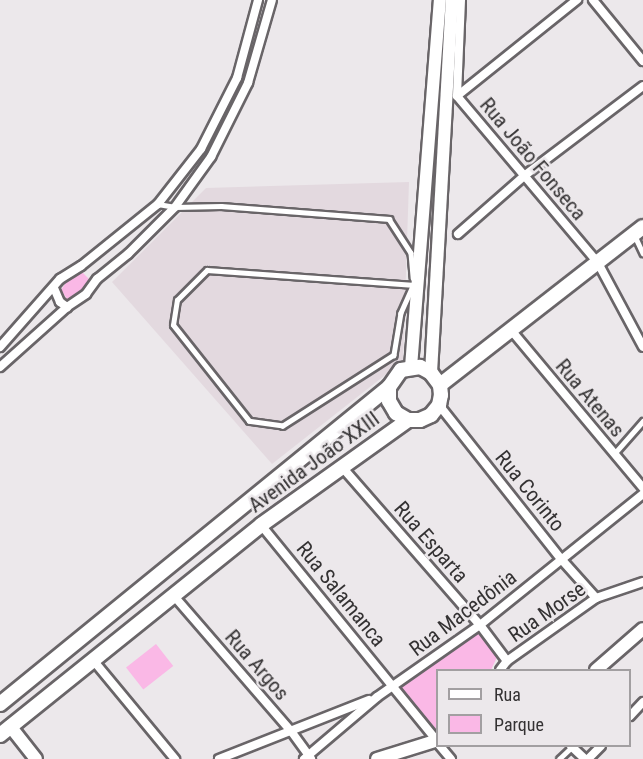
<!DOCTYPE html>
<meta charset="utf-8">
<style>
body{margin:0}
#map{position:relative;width:643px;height:759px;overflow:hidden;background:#ece8eb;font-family:"Roboto Condensed",sans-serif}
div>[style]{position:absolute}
.built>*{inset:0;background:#e3d9df}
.green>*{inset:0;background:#fab8e6;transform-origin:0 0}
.roads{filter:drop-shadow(2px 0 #696568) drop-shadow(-2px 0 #696568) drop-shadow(0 2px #696568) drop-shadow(0 -2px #696568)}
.lane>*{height:4.5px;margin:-2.25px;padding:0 2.25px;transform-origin:2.25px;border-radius:2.25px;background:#fff}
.street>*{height:8px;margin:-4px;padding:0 4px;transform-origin:4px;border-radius:4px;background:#fff}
.secondary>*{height:12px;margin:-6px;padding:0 6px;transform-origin:6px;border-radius:6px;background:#fff}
.primary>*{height:14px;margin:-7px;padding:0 7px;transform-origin:7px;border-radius:7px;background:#fff}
span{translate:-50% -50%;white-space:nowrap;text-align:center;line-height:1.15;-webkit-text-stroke:5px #ece8eb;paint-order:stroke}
.street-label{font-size:21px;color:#343233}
.legend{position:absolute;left:436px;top:669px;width:195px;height:78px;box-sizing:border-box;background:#ece8eb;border:2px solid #a29fa1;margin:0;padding:8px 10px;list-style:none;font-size:18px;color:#343233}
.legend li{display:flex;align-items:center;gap:12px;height:30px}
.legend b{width:30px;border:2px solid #a29fa1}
</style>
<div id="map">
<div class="built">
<i style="clip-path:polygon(409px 182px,403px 361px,272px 464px,112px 282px,206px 188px)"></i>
</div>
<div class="green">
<i style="clip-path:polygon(82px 272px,91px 281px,83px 293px,69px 302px,61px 290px,69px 278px)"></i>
<i style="clip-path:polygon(479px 629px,498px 655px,491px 670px,438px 670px,438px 735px,397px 690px)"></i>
<i style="left:156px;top:644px;width:28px;height:38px;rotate:52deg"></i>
</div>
<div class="roads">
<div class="lane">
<i style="left:158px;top:204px;width:17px;rotate:10deg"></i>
<i style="left:175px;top:207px;width:46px;rotate:-1.2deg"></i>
<i style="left:221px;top:206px;width:169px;rotate:4.4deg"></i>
<i style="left:389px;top:219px;width:40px;rotate:57.1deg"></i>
<i style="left:411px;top:253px;width:25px;rotate:85deg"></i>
<i style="left:635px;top:236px;width:19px;rotate:65deg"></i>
<i style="left:413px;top:286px;width:30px;rotate:114deg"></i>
<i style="left:401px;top:313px;width:43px;rotate:99.5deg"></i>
<i style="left:394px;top:355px;width:132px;rotate:147.4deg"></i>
<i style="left:283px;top:426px;width:34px;rotate:-172deg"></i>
<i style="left:249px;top:421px;width:122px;rotate:-128.4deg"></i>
<i style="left:173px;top:325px;width:25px;rotate:-81deg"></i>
<i style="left:177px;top:300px;width:42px;rotate:-45deg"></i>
<i style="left:207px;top:270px;width:208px;rotate:4.1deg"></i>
<i style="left:614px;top:454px;width:44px;rotate:-48.7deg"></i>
<i style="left:559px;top:759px;width:18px;rotate:-43deg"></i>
</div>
<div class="street">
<i style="left:461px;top:0;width:96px;rotate:92.4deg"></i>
<i style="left:457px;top:96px;width:219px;rotate:49.8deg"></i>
<i style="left:598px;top:263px;width:95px;rotate:61.8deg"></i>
<i style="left:593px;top:0;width:79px;rotate:50.7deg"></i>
<i style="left:457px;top:96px;width:154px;rotate:-38.7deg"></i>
<i style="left:458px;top:234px;width:88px;rotate:-41.3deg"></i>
<i style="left:524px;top:176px;width:149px;rotate:-37.1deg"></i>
<i style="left:54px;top:288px;width:15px;rotate:67deg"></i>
<i style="left:60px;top:302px;width:9px;rotate:36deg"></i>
<i style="left:511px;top:330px;width:206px;rotate:50.1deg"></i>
<i style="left:0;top:347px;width:91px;rotate:-48.6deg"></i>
<i style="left:60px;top:279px;width:25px;rotate:-32deg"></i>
<i style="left:81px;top:266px;width:99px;rotate:-38.8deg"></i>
<i style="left:158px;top:204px;width:70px;rotate:-52deg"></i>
<i style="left:201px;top:149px;width:80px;rotate:-63.1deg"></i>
<i style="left:237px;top:78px;width:81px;rotate:-74.9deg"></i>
<i style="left:0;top:367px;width:90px;rotate:-41.8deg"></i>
<i style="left:67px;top:307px;width:23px;rotate:-34deg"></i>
<i style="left:86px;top:294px;width:19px;rotate:-54deg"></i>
<i style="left:97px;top:279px;width:40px;rotate:-39deg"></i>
<i style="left:128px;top:254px;width:66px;rotate:-45deg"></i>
<i style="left:175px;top:207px;width:62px;rotate:-54.2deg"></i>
<i style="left:211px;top:157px;width:83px;rotate:-63.4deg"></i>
<i style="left:248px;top:83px;width:86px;rotate:-73.9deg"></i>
<i style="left:439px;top:405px;width:198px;rotate:51.6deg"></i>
<i style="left:562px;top:560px;width:51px;rotate:48.2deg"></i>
<i style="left:342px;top:467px;width:210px;rotate:48.9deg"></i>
<i style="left:480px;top:625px;width:45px;rotate:53.1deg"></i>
<i style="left:507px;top:661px;width:11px;rotate:128deg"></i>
<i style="left:261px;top:525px;width:280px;rotate:50.8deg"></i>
<i style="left:174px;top:596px;width:179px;rotate:49.1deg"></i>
<i style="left:291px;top:731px;width:34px;rotate:54deg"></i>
<i style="left:93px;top:660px;width:129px;rotate:50.4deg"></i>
<i style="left:507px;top:661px;width:109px;rotate:-35.3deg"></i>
<i style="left:596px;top:598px;width:50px;rotate:-18.8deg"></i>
<i style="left:630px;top:716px;width:19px;rotate:-47deg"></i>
<i style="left:440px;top:746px;width:17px;rotate:50deg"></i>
<i style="left:571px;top:746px;width:19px;rotate:43deg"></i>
<i style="left:219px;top:759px;width:161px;rotate:-21.5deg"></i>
<i style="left:304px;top:759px;width:96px;rotate:-40.3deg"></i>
<i style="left:377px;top:697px;width:126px;rotate:-35deg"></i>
<i style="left:480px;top:625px;width:209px;rotate:-38.8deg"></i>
<i style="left:588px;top:759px;width:18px;rotate:-45deg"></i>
</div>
<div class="secondary">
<i style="left:411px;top:367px;width:368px;rotate:-85.5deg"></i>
<i style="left:431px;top:373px;width:374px;rotate:-86.8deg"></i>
<i style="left:596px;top:670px;width:62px;rotate:-41.1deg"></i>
<i style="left:10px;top:726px;width:42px;rotate:51.8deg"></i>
<i style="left:377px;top:759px;width:64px;rotate:-17.3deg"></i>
</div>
<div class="primary">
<i style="left:440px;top:385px;width:257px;rotate:-37.9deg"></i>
<i style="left:0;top:704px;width:502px;rotate:-39.18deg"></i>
<i style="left:0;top:735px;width:335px;rotate:-38.8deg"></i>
<i style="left:261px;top:525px;width:181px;rotate:-35.5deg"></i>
<i style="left:408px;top:420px;width:12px"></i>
<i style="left:420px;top:420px;width:12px;rotate:-24deg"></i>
<i style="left:431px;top:415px;width:13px;rotate:-51deg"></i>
<i style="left:439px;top:405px;width:10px;rotate:-79deg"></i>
<i style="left:441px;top:395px;width:10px;rotate:-96deg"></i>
<i style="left:440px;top:385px;width:15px;rotate:-127deg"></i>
<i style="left:431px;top:373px;width:13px;rotate:-151deg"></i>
<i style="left:420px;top:367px;width:19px;rotate:171deg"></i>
<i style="left:401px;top:370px;width:21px;rotate:125deg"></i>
<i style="left:389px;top:387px;width:14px;rotate:90deg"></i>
<i style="left:389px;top:401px;width:14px;rotate:60deg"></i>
<i style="left:396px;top:413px;width:14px;rotate:30deg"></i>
</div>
</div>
<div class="street-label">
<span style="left:533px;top:159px;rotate:50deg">Rua João Fonseca</span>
<span style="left:590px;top:398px;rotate:50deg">Rua Atenas</span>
<span style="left:314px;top:462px;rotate:-36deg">Avenida João XXIII</span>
<span style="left:530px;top:491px;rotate:51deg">Rua Corinto</span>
<span style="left:431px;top:542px;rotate:49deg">Rua Esparta</span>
<span style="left:341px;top:594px;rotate:51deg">Rua Salamanca</span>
<span style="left:547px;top:612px;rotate:-35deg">Rua Morse</span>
<span style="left:463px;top:613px;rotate:-37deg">Rua Macedônia</span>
<span style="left:257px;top:665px;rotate:49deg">Rua Argos</span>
</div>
<ul class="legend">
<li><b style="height:8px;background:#fff"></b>Rua</li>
<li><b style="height:16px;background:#fab8e6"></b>Parque</li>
</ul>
</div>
